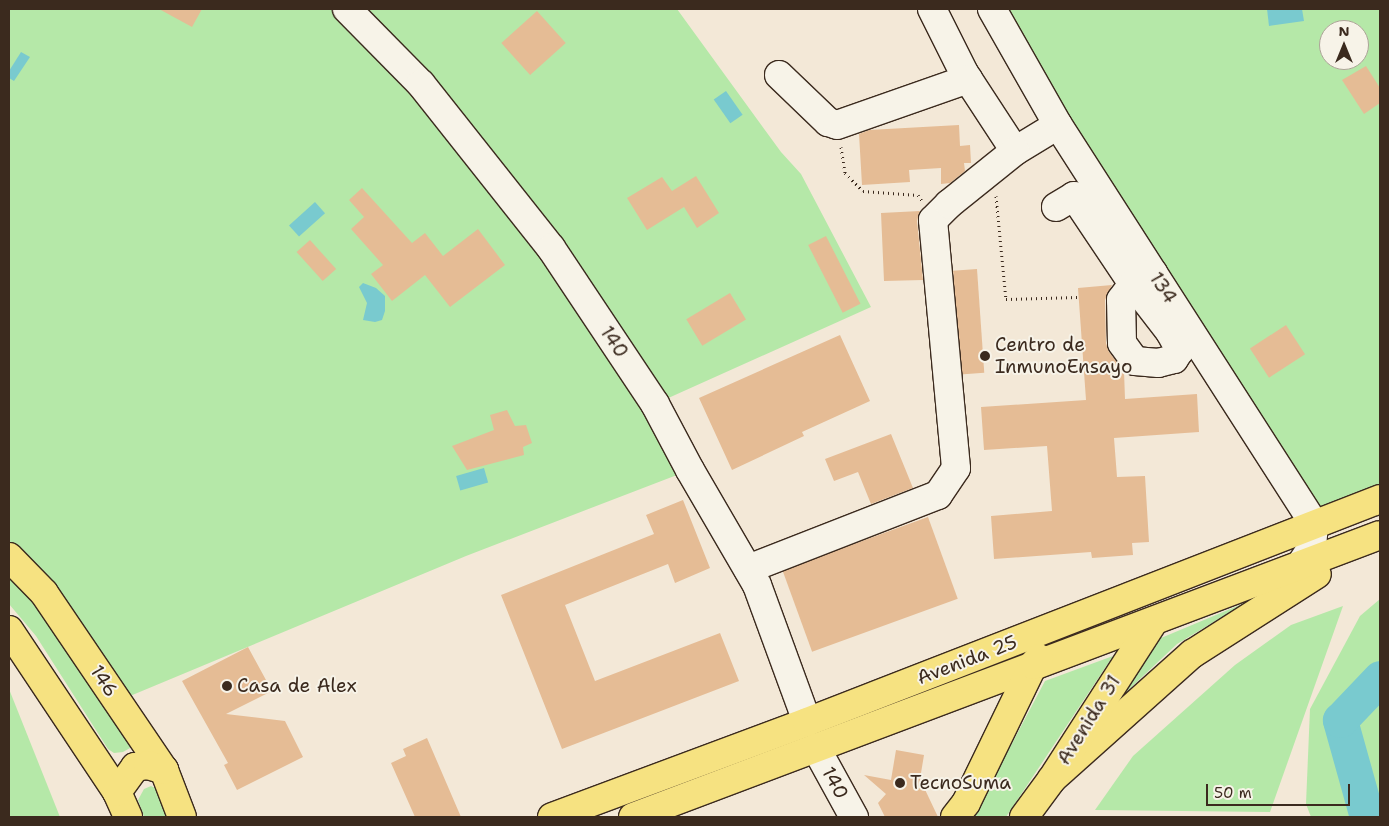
<!DOCTYPE html>
<style>
body{margin:0}
#map{position:relative;width:1389px;height:826px;overflow:hidden;background:#f3e8d7;font-family:"Shantell Sans",sans-serif}
div>[style]{position:absolute}
.green>*{inset:0;background:#b5e8a8}
.water>*{inset:0;background:#79cacf;transform-origin:0 0}
.river>*{height:35px;margin:-17.5px;padding:0 17.5px;transform-origin:17.5px;border-radius:17.5px;background:#79cacf}
.building>*{inset:0;background:#e5bc95;transform-origin:0 0}
.path>*{height:3px;margin-top:-1.5px;transform-origin:0;background:repeating-linear-gradient(90deg,#3b2a1e 0 1px,transparent 0 5px)}
.roads{filter:drop-shadow(1px 0 #3b2a1e) drop-shadow(-1px 0 #3b2a1e) drop-shadow(0 1px #3b2a1e) drop-shadow(0 -1px #3b2a1e)}
.minor>*{height:28px;margin:-14px;padding:0 14px;transform-origin:14px;border-radius:14px;background:#f7f3e8}
.major>*{height:28px;margin:-14px;padding:0 14px;transform-origin:14px;border-radius:14px;background:#f6e281}
.dots>*{width:14px;height:14px;translate:-50% -50%;box-sizing:border-box;border:2px solid #f7f3e8;border-radius:50%}
span{translate:-50% -50%;white-space:nowrap;text-align:center;line-height:1.15;-webkit-text-stroke:4px #f7f3e8;paint-order:stroke}
.street-label{font-size:19px;color:#3b2a1e}
.poi-label{font-size:19px;color:#3b2a1e}
.left{translate:0 -50%;text-align:left}
.frame{position:absolute;inset:0;border:10px solid #3b2a1e;pointer-events:none}
.north{position:absolute;left:1319px;top:20px;width:50px;height:50px;box-sizing:border-box;background:#f7f3e8;border:1px solid #aca397;border-radius:50%;rotate:0deg;font-size:14px;font-weight:700;line-height:20px;text-align:center;color:#3b2a1e}
.north::after{content:'';display:block;margin:auto;width:18px;height:22px;background:#3b2a1e;clip-path:polygon(50% 0,100% 100%,50% 72%,0 100%)}
.scale{position:absolute;left:1206px;top:784px;width:144px;height:22px;box-sizing:border-box;border:2px solid #3b2a1e;border-top:0;padding-left:6px;font-size:15px;line-height:18px;white-space:nowrap;color:#3b2a1e;-webkit-text-stroke:4px #f7f3e8;paint-order:stroke}
</style>
<div id="map">
<div class="green">
<i style="clip-path:polygon(9px 9px,677px 9px,781px 152px,801px 174px,871px 307px,655px 404px,690px 470px,466px 556px,118px 701px,9px 557px)"></i>
<i style="clip-path:polygon(evenodd,983px 9px,1380px 9px,1380px 487px,1314px 524px,983px 9px,1329px 30px,1359px 30px,1359px 60px,1329px 60px,1329px 30px)"></i>
<i style="clip-path:polygon(9px 577px,32px 600px,53px 629px,130px 739px,130px 748px,123px 752px,114px 753px,108px 749px,36px 636px,9px 604px)"></i>
<i style="clip-path:polygon(1380px 599px,1380px 817px,1311px 817px,1306px 804px,1310px 709px,1360px 616px)"></i>
<i style="clip-path:polygon(1247px 602px,1177px 644px,1124px 694px,1161px 638px)"></i>
<i style="clip-path:polygon(1343px 606px,1270px 812px,1095px 810px,1133px 756px,1235px 665px,1291px 625px)"></i>
<i style="clip-path:polygon(1113px 656px,1006px 817px,973px 817px,1045px 681px)"></i>
<i style="clip-path:polygon(9px 689px,60px 817px,9px 817px)"></i>
<i style="clip-path:polygon(151px 786px,161px 791px,169px 817px,144px 817px,138px 800px,144px 789px)"></i>
</div>
<div class="water">
<i style="clip-path:polygon(1267px 9px,1302px 9px,1304px 21px,1269px 26px)"></i>
<i style="clip-path:polygon(21px 52px,30px 57px,14px 81px,9px 78px,9px 71px)"></i>
<i style="left:726px;top:91px;width:29px;height:15px;rotate:55deg"></i>
<i style="left:315px;top:202px;width:15px;height:35px;rotate:48deg"></i>
<i style="clip-path:polygon(363px 283px,376px 288px,385px 296px,385px 311px,382px 320px,375px 322px,363px 320px,367px 303px,359px 287px)"></i>
<i style="left:484px;top:468px;width:15px;height:29px;rotate:74deg"></i>
</div>
<div class="river">
<i style="left:1367px;top:817px;width:101px;rotate:-105.6deg"></i>
<i style="left:1340px;top:720px;width:58px;rotate:-46.4deg"></i>
</div>
<div class="building">
<i style="clip-path:polygon(159px 9px,202px 9px,192px 27px)"></i>
<i style="left:537px;top:11px;width:43px;height:48px;rotate:48deg"></i>
<i style="clip-path:polygon(1366px 66px,1380px 88px,1380px 103px,1364px 114px,1342px 80px)"></i>
<i style="clip-path:polygon(959px 125px,960px 146px,970px 145px,971px 163px,964px 163px,965px 171px,950px 183px,941px 184px,941px 168px,909px 170px,910px 182px,862px 185px,859px 134px,869px 130px)"></i>
<i style="clip-path:polygon(696px 176px,719px 213px,697px 228px,684px 207px,647px 230px,627px 198px,662px 177px,672px 191px)"></i>
<i style="clip-path:polygon(362px 188px,412px 243px,425px 233px,443px 256px,478px 229px,505px 265px,450px 307px,425px 275px,392px 301px,371px 274px,383px 265px,351px 229px,364px 217px,349px 200px)"></i>
<i style="clip-path:polygon(920px 211px,917px 221px,923px 280px,884px 281px,881px 213px)"></i>
<i style="left:826px;top:236px;width:76px;height:20px;rotate:63deg"></i>
<i style="left:310px;top:240px;width:39px;height:18px;rotate:48deg"></i>
<i style="left:977px;top:269px;width:104px;height:24px;rotate:86deg"></i>
<i style="clip-path:polygon(1112px 285px,1105px 300px,1106px 343px,1109px 352px,1124px 371px,1125px 399px,1197px 394px,1199px 432px,1114px 438px,1117px 477px,1145px 476px,1149px 542px,1132px 543px,1133px 555px,1092px 558px,1091px 552px,994px 559px,991px 516px,1052px 511px,1047px 446px,984px 450px,981px 407px,1086px 400px,1078px 288px)"></i>
<i style="left:730px;top:293px;width:31px;height:51px;rotate:59deg"></i>
<i style="left:1286px;top:325px;width:35px;height:43px;rotate:57deg"></i>
<i style="clip-path:polygon(840px 335px,870px 401px,802px 432px,804px 436px,732px 470px,699px 398px)"></i>
<i style="clip-path:polygon(507px 410px,515px 426px,526px 425px,532px 443px,523px 447px,524px 455px,467px 470px,452px 446px,494px 430px,490px 415px)"></i>
<i style="clip-path:polygon(891px 434px,913px 488px,871px 504px,858px 472px,834px 481px,825px 459px)"></i>
<i style="clip-path:polygon(683px 500px,710px 568px,675px 583px,668px 564px,565px 605px,595px 681px,720px 633px,739px 681px,562px 749px,501px 595px,654px 534px,646px 515px)"></i>
<i style="left:928px;top:517px;width:87px;height:155px;rotate:70deg"></i>
<i style="clip-path:polygon(248px 647px,272px 691px,226px 714px,285px 721px,303px 757px,237px 790px,224px 765px,228px 763px,182px 681px)"></i>
<i style="clip-path:polygon(427px 738px,461px 817px,415px 817px,391px 763px,406px 756px,403px 749px)"></i>
<i style="clip-path:polygon(896px 750px,924px 755px,920px 779px,938px 817px,885px 817px,878px 803px,886px 794px,864px 775px,891px 780px)"></i>
</div>
<div class="path">
<i style="left:841px;top:147px;width:26px;rotate:81deg"></i>
<i style="left:845px;top:173px;width:25px;rotate:45deg"></i>
<i style="left:863px;top:191px;width:55px;rotate:4.2deg"></i>
<i style="left:918px;top:195px;width:7px;rotate:56deg"></i>
<i style="left:996px;top:196px;width:103px;rotate:84.5deg"></i>
<i style="left:1006px;top:299px;width:72px;rotate:-1.6deg"></i>
</div>
<div class="roads">
<div class="minor">
<i style="left:347px;top:9px;width:105px;rotate:45.4deg"></i>
<i style="left:421px;top:84px;width:209px;rotate:51.6deg"></i>
<i style="left:551px;top:248px;width:187px;rotate:56.3deg"></i>
<i style="left:655px;top:404px;width:75px;rotate:62.1deg"></i>
<i style="left:690px;top:470px;width:133px;rotate:59.8deg"></i>
<i style="left:757px;top:585px;width:146px;rotate:69.9deg"></i>
<i style="left:932px;top:9px;width:72px;rotate:63.4deg"></i>
<i style="left:964px;top:73px;width:93px;rotate:56.8deg"></i>
<i style="left:1015px;top:151px;width:50px;rotate:-31.2deg"></i>
<i style="left:992px;top:9px;width:133px;rotate:60.4deg"></i>
<i style="left:1058px;top:125px;width:474px;rotate:57.3deg"></i>
<i style="left:1314px;top:524px;width:23px;rotate:95deg"></i>
<i style="left:1312px;top:547px;width:24px;rotate:123deg"></i>
<i style="left:779px;top:75px;width:68px;rotate:43.8deg"></i>
<i style="left:828px;top:122px;width:9px;rotate:18deg"></i>
<i style="left:837px;top:125px;width:139px;rotate:-19.3deg"></i>
<i style="left:1056px;top:207px;width:21px;rotate:-31deg"></i>
<i style="left:1074px;top:196px;width:106px;rotate:56.2deg"></i>
<i style="left:1133px;top:284px;width:61px;rotate:52.4deg"></i>
<i style="left:1170px;top:332px;width:21px;rotate:61deg"></i>
<i style="left:1180px;top:350px;width:11px;rotate:124deg"></i>
<i style="left:1174px;top:359px;width:16px;rotate:166deg"></i>
<i style="left:1158px;top:363px;width:23px;rotate:-175deg"></i>
<i style="left:1135px;top:361px;width:22px;rotate:-126deg"></i>
<i style="left:1122px;top:343px;width:43px;rotate:-91.3deg"></i>
<i style="left:1121px;top:300px;width:20px;rotate:-53deg"></i>
<i style="left:1133px;top:284px;width:23px;rotate:-29deg"></i>
<i style="left:748px;top:569px;width:204px;rotate:-21.3deg"></i>
<i style="left:938px;top:495px;width:32px;rotate:-56deg"></i>
<i style="left:956px;top:468px;width:249px;rotate:-95.3deg"></i>
<i style="left:933px;top:220px;width:23px;rotate:-45deg"></i>
<i style="left:949px;top:204px;width:85px;rotate:-38.8deg"></i>
<i style="left:816px;top:748px;width:79px;rotate:61.2deg"></i>
</div>
<div class="major">
<i style="left:9px;top:557px;width:50px;rotate:45.8deg"></i>
<i style="left:44px;top:593px;width:214px;rotate:55.9deg"></i>
<i style="left:164px;top:770px;width:50px;rotate:69deg"></i>
<i style="left:9px;top:630px;width:195px;rotate:56.3deg"></i>
<i style="left:117px;top:792px;width:27px;rotate:66deg"></i>
<i style="left:1052px;top:779px;width:188px;rotate:-41.8deg"></i>
<i style="left:1192px;top:654px;width:148px;rotate:-32.6deg"></i>
<i style="left:117px;top:792px;width:31px;rotate:-54deg"></i>
<i style="left:135px;top:767px;width:13px;rotate:-9deg"></i>
<i style="left:148px;top:765px;width:17px;rotate:17deg"></i>
<i style="left:552px;top:817px;width:272px;rotate:-20.4deg"></i>
<i style="left:807px;top:722px;width:615px;rotate:-21.26deg"></i>
<i style="left:633px;top:817px;width:798px;rotate:-20.68deg"></i>
<i style="left:955px;top:817px;width:18px;rotate:-52deg"></i>
<i style="left:966px;top:803px;width:153px;rotate:-64.1deg"></i>
<i style="left:1033px;top:665px;width:9px;rotate:-49deg"></i>
<i style="left:1024px;top:817px;width:47px;rotate:-53.6deg"></i>
<i style="left:1052px;top:779px;width:187px;rotate:-57.2deg"></i>
</div>
</div>
<div class="dots">
<i style="left:985px;top:356px;background:#3b2a1e"></i>
<i style="left:227px;top:686px;background:#3b2a1e"></i>
<i style="left:900px;top:783px;background:#3b2a1e"></i>
</div>
<div class="street-label">
<span style="left:1163px;top:288px;rotate:57deg">134</span>
<span style="left:614px;top:342px;rotate:56deg">140</span>
<span style="left:967px;top:660px;rotate:-21deg">Avenida 25</span>
<span style="left:104px;top:681px;rotate:56deg">146</span>
<span style="left:1089px;top:720px;rotate:-58deg">Avenida 31</span>
<span style="left:835px;top:783px;rotate:61deg">140</span>
</div>
<div class="poi-label">
<span class="left" style="left:995px;top:356px">Centro de<br>InmunoEnsayo</span>
<span class="left" style="left:237px;top:686px">Casa de Alex</span>
<span class="left" style="left:910px;top:783px">TecnoSuma</span>
</div>
<div class="frame"></div>
<div class="north">N</div>
<div class="scale">50 m</div>
</div>
